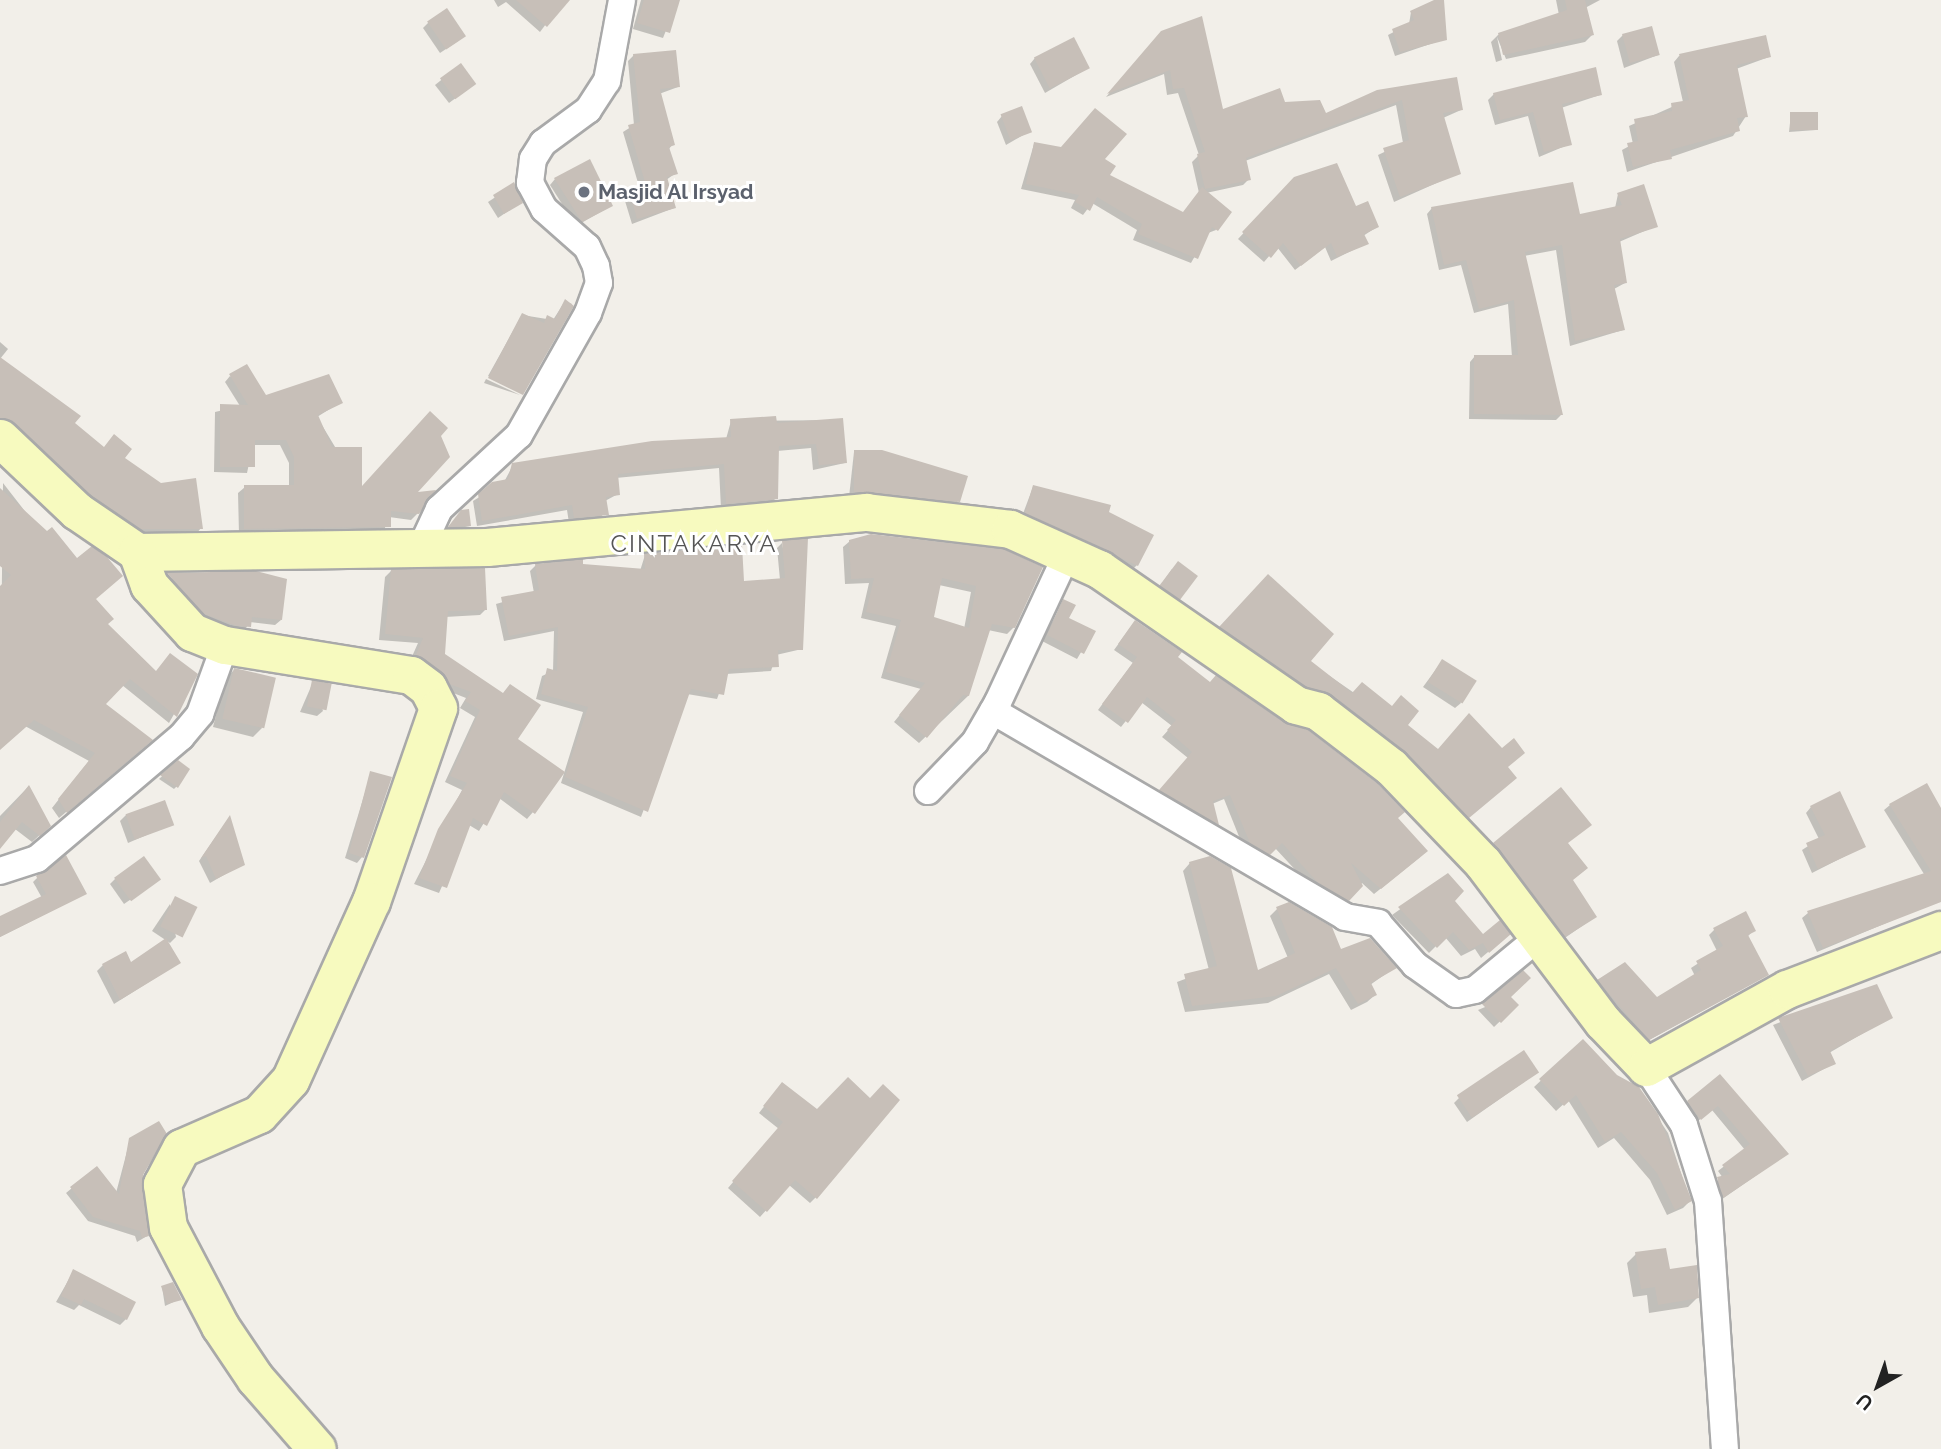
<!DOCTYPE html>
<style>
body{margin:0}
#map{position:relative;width:1941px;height:1449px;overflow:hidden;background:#f2efe9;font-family:Raleway,sans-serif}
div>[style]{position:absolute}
.shadow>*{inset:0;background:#0003}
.building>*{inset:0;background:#c7bfb8;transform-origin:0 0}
.roads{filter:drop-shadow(2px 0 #a9a9a9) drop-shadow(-2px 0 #a9a9a9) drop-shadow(0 2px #a9a9a9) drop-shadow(0 -2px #a9a9a9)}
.street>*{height:26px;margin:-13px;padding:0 13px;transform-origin:13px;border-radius:13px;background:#fff}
.secondary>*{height:37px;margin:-18.5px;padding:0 18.5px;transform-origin:18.5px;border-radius:18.5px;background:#f7fabf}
.dots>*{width:19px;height:19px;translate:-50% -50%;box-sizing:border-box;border:4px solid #fff;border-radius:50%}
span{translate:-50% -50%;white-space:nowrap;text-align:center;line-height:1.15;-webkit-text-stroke:6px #fff;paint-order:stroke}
.worship-label{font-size:21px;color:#5b616d;font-weight:700}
.left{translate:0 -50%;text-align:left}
.quarter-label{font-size:24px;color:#555;letter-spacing:2px}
.north{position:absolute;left:1843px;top:1351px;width:70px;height:70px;-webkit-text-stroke:5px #fff;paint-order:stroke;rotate:220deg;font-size:19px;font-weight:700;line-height:28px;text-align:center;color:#222}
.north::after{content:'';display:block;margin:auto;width:24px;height:32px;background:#222;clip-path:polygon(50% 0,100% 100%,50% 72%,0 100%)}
</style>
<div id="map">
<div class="shadow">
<i style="clip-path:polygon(494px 0,564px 0,540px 32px,506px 2px,498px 7px)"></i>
<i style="clip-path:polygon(641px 0,678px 0,663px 38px,633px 29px)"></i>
<i style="clip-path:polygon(1442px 0,1445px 39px,1395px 56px,1388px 35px,1409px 24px,1411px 12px)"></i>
<i style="clip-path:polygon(1556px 0,1600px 0,1585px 8px,1592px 35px,1585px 42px,1506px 59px,1497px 37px,1502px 60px,1496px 62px,1491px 42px,1498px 35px,1559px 15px)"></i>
<i style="clip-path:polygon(429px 22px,458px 41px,440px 53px,423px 28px)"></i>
<i style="clip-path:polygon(1623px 35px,1658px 55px,1624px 68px,1617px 41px)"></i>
<i style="clip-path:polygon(1155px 40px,1222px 111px,1284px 104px,1325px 116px,1377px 92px,1461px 110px,1443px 118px,1459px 173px,1394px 202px,1378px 155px,1403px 143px,1396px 105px,1245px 161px,1249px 179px,1243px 185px,1206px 193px,1216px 230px,1208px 233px,1191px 263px,1133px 240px,1137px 230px,1092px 203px,1083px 215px,1071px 208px,1075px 200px,1021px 189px,1034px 144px,1102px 160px,1108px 176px,1183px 214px,1199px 193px,1192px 162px,1199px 155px,1178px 93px,1167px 95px,1164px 74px,1106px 97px)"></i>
<i style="clip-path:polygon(634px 55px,678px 87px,659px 94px,673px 144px,668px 150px,676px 173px,666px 180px,674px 208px,632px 224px,625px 201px,641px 193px,623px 132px,634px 125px,628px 61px)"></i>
<i style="clip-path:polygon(1679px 56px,1769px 57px,1736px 69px,1746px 116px,1733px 136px,1627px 172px,1622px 150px,1633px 144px,1629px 126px,1683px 102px,1674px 62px)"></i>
<i style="clip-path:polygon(1035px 58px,1088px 68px,1045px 93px,1030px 64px)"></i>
<i style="clip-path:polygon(460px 65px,468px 89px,449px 103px,435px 85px)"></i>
<i style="clip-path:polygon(1494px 94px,1600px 95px,1561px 108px,1570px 144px,1539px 157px,1528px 116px,1495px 125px,1488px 100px)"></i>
<i style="clip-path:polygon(1791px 114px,1816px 130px,1789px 132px)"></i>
<i style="clip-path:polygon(1002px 116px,1030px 131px,1006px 145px,997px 122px)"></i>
<i style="clip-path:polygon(1295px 178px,1356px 208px,1377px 227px,1363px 236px,1367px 243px,1331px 261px,1325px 247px,1295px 270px,1277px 247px,1264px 262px,1238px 239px)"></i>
<i style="clip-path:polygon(555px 179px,611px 206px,576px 226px,550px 185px)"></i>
<i style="clip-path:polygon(514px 185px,521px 202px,498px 218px,488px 202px)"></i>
<i style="clip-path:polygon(1618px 194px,1656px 226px,1619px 242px,1625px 283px,1614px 289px,1623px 330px,1570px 346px,1556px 250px,1524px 256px,1561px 415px,1556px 420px,1469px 419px,1470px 362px,1475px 356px,1512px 357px,1508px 304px,1474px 313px,1461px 265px,1439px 270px,1427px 214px,1432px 208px,1578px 216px,1615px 208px)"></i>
<i style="clip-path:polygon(565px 301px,572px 304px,522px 393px,488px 376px,522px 315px,553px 320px)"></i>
<i style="clip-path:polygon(0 342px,8px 349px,0 359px)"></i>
<i style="clip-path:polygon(0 360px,103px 449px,123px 458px,201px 528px,196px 534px,134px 534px,0 427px)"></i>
<i style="clip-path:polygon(230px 376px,265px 397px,341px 402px,317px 417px,361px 490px,439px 435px,414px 495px,418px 513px,411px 520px,389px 517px,383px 533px,239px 534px,238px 493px,245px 487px,289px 487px,289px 463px,280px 445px,253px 445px,247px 473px,214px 472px,215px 412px,240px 406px,225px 382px)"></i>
<i style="clip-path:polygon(486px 379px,520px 395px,484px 383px)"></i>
<i style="clip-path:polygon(841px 420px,845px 463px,813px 470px,811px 448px,777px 451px,776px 498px,770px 504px,721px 509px,719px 468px,616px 478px,618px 494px,605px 501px,601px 520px,569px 523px,567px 510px,477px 526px,473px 501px,504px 482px,513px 465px,726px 439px,731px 421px)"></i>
<i style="clip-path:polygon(854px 452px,958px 501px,952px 507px,849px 497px)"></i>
<i style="clip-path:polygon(3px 483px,94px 600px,105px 625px,155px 673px,196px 675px,169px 723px,122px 685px,103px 704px,143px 747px,59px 818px,52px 808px,89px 761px,25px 726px,0 748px)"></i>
<i style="clip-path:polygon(1033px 487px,1107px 513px,1137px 565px,1131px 571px,1021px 519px)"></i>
<i style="clip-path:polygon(456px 518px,470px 526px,445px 531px)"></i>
<i style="clip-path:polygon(evenodd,850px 541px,1004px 551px,1014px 627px,1007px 634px,988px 630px,968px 696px,919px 743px,894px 722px,921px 689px,881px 678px,896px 626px,861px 618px,869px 583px,845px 584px,843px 547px,850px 541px,939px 585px,971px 592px,964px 629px,932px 618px,939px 585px)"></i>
<i style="clip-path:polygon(782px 543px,802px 649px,776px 655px,771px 671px,726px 674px,717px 699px,687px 694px,641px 817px,561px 783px,583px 712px,536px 699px,542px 676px,553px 671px,554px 631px,504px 641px,496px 604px,534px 593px,530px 571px,536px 565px,640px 571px,645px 555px,742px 583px,780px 580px,777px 548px)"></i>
<i style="clip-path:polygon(1172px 569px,1179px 599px,1174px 604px,1156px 592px)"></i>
<i style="clip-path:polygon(391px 571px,486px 609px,480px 615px,445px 617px,443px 655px,516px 739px,533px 812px,527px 819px,499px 798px,479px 831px,469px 825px,439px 893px,414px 884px,462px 790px,445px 782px,475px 717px,460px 708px,466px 698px,443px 689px,410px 661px,418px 643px,379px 640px,385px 577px)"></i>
<i style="clip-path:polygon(256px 573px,281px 620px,275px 625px,250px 622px,244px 631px,199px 619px,163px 579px)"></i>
<i style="clip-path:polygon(1268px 576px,1308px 661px,1438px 751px,1506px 768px,1509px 783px,1463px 822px,1300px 690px,1216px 632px)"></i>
<i style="clip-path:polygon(1064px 601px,1067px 618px,1093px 632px,1077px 659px,1042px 641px)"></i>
<i style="clip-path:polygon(1130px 628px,1396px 818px,1420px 857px,1374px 894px,1362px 883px,1342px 906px,1313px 889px,1275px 848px,1263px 860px,1244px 849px,1224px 799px,1212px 804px,1217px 825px,1212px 830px,1155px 796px,1188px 758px,1162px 737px,1172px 726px,1141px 702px,1121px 727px,1098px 710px,1133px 663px,1114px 650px)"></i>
<i style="clip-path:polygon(1442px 661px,1461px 703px,1455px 708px,1423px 687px)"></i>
<i style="clip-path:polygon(234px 670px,262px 728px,253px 737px,213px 727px,225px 679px)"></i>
<i style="clip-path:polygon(313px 682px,323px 711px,317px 716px,300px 712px)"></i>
<i style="clip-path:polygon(178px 762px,177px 786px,174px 789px,159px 779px)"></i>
<i style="clip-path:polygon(371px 773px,362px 857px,357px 863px,345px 858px)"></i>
<i style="clip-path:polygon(28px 787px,42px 833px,32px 842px,15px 829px,0 847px,0 816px)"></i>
<i style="clip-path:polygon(1890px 805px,1941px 811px,1941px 900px,1817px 952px,1802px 918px,1808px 913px,1924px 874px,1884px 810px)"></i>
<i style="clip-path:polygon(1811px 807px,1863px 847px,1812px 873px,1802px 850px,1819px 839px,1806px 813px)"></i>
<i style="clip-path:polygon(126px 815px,172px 824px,128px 843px,120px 821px)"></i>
<i style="clip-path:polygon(229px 818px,243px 864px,210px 883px,199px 861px)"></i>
<i style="clip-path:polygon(1494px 844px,1566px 844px,1571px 880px,1595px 917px,1559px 942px,1489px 850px)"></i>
<i style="clip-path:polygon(1190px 863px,1256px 973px,1288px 958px,1270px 916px,1277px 909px,1340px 951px,1394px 968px,1370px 985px,1375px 995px,1367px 1002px,1351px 1010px,1329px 974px,1268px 1003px,1185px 1012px,1177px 982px,1209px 970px,1183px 871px)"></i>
<i style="clip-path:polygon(1448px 875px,1452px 901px,1483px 936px,1501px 941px,1481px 958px,1475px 949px,1461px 956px,1445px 937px,1429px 953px,1392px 915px)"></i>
<i style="clip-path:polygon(38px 877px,85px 894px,0 937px,0 918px,42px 898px,33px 882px)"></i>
<i style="clip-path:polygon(115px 879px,153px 884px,124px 904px,110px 884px)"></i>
<i style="clip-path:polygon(170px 904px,176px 937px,170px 943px,152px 931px)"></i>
<i style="clip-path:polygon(1714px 930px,1754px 930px,1747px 937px,1767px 975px,1642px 1044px,1593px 986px,1598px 981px,1657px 999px,1695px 976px,1691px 968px,1717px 951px,1709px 935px)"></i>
<i style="clip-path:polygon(179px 963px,114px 1004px,97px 971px,103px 965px)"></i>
<i style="clip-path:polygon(1876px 986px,1891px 1017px,1829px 1053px,1833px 1064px,1802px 1081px,1773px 1025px)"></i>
<i style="clip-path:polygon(1509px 997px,1517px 1005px,1494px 1027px,1478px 1010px)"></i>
<i style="clip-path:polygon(1583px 1041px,1616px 1076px,1638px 1088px,1668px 1133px,1690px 1201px,1683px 1208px,1667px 1215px,1650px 1180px,1614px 1138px,1598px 1148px,1568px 1100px,1556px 1111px,1534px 1087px)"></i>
<i style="clip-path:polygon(1720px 1076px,1787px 1154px,1718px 1202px,1713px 1184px,1723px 1178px,1718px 1171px,1745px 1150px,1712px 1110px,1694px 1124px,1683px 1107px)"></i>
<i style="clip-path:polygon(1531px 1077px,1467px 1122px,1454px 1103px,1459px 1098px)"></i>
<i style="clip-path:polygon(777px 1090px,817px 1112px,870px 1101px,816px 1197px,810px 1203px,789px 1185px,760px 1217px,728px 1188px,779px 1129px,759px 1113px)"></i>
<i style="clip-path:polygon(130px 1140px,141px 1175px,147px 1236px,137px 1242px,135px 1236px,88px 1221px,66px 1193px,96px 1168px,116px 1193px)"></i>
<i style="clip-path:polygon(1636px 1254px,1669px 1271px,1697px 1298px,1688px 1307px,1649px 1313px,1647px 1295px,1633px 1297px,1627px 1263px)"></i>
<i style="clip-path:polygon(73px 1272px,126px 1319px,120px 1325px,79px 1305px,74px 1310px,56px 1302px)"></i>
<i style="clip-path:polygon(162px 1287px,180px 1299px,165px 1306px)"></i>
</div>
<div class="building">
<i style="clip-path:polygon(516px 0,570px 0,547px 27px)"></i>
<i style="clip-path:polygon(644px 0,680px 0,670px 33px,637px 23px)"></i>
<i style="clip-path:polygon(1434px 0,1444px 0,1447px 40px,1400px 52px,1392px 29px,1414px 20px,1410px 11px)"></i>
<i style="clip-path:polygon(1565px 0,1585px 0,1594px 35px,1503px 55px,1498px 33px,1567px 10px)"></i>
<i style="left:447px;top:8px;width:34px;height:24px;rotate:56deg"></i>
<i style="clip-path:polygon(1202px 16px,1223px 109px,1280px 88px,1285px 102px,1320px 100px,1326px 113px,1377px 90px,1457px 77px,1463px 110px,1443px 113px,1461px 174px,1400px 197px,1383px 148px,1409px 140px,1402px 100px,1246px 158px,1251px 180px,1205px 189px,1197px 154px,1205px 152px,1184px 88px,1173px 89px,1170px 70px,1107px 94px,1161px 31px)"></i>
<i style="left:1652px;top:26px;width:30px;height:31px;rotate:75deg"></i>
<i style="clip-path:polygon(1766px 35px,1771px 57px,1737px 65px,1748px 117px,1737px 118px,1740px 131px,1670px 150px,1672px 159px,1633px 167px,1627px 143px,1638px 141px,1634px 119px,1672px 111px,1671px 103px,1689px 100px,1679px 54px)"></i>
<i style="left:1074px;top:37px;width:35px;height:45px;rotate:63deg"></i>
<i style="clip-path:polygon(676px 50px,680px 87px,660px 89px,675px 145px,669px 147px,678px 174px,667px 177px,676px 208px,637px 219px,630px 194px,647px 189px,628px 125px,640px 122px,633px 54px)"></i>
<i style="left:461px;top:63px;width:26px;height:26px;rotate:54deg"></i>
<i style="clip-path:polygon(1596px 67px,1602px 95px,1562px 104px,1572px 145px,1544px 152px,1533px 112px,1500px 120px,1493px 93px)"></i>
<i style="left:1022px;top:106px;width:28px;height:23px;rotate:69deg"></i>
<i style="clip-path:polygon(1095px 108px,1127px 134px,1105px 159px,1116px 166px,1110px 175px,1183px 212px,1202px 187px,1232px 212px,1218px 231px,1212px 227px,1198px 259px,1138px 234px,1142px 224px,1097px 197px,1090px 211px,1075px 202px,1079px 195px,1026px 184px,1034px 142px,1061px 147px)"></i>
<i style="left:1818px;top:112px;width:18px;height:28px;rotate:90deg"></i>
<i style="clip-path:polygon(590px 159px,613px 206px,582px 222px,554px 178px)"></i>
<i style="clip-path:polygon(1337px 163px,1356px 206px,1368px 201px,1379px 227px,1364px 234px,1369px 244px,1337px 257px,1331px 243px,1301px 266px,1283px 243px,1271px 258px,1242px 232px,1294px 177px)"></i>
<i style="clip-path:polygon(514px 182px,523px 203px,504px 214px,493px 195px)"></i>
<i style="clip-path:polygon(1573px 182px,1580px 214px,1622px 205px,1617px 193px,1644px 184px,1658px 227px,1620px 239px,1627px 283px,1614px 285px,1625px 330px,1575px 341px,1562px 245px,1525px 252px,1563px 415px,1474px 414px,1474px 355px,1518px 355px,1514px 300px,1479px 309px,1466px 260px,1444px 265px,1431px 207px)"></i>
<i style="clip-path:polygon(565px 299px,574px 306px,523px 395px,488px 378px,522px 313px,544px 323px,547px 315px,555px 319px)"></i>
<i style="clip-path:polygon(0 357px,81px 416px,75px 423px,104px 447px,114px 434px,132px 449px,125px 458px,161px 483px,196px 478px,203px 529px,141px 529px,90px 495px,14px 423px,0 418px)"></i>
<i style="clip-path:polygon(247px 364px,266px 395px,329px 374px,343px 403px,318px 415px,332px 447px,362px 447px,362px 486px,430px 411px,448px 428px,441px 436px,450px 457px,418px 492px,436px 490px,419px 514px,391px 511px,391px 527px,244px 529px,244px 485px,294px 485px,294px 457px,286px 440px,255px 440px,255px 467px,220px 467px,220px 404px,248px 405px,229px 374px)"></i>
<i style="clip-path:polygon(776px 416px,777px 423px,843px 418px,847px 463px,819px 465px,816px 444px,779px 446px,778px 499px,726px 504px,724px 464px,618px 474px,620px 495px,606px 497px,609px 515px,574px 518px,572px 505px,482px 521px,478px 494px,492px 482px,508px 479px,512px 463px,652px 441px,731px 437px,730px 419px)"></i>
<i style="clip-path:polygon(854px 450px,882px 450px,968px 476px,960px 502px,854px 492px)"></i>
<i style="clip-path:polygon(1033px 485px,1111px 505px,1109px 512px,1154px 535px,1138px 566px,1025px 513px)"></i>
<i style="clip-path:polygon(0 488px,47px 531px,52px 527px,77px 558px,92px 546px,107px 557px,123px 576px,96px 599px,114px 619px,108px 624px,156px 671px,170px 653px,198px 674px,177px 717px,130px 679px,106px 704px,153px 740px,67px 813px,58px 799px,95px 753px,34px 720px,0 750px,0 586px,11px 575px,0 566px)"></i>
<i style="clip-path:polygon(469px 509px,471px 526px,448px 527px,461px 510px)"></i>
<i style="clip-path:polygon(evenodd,871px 534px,1004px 549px,1043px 567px,1015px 628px,992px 624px,969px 696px,963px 695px,927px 738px,899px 715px,925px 683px,886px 672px,901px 620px,866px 612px,874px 578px,851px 579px,849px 540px,871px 534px,942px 578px,976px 586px,969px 628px,934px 617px,942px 578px)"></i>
<i style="clip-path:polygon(808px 538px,803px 650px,778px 650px,779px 667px,729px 669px,724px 695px,691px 689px,648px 812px,565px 777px,588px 707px,541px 694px,547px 668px,557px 671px,558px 627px,509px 636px,501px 597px,539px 590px,535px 564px,583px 559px,583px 564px,645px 569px,644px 554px,742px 545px,744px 581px,785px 578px,782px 541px)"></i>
<i style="left:1178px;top:561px;width:25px;height:31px;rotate:37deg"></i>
<i style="clip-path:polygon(485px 568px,487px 610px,448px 611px,445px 654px,503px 693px,510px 684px,541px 705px,518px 739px,565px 772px,535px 814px,504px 792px,487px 826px,473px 818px,447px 888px,419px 878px,438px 829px,467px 783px,450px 776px,480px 710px,465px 701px,471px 692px,449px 684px,416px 655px,423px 638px,385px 634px,391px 569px)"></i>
<i style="clip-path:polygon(256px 571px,287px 579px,282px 620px,252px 617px,251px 627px,237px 626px,204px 614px,167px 573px)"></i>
<i style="clip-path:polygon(1268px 574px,1334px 634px,1311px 661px,1352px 693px,1362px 682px,1392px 706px,1401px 695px,1419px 711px,1408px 725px,1438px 749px,1469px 713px,1502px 748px,1514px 738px,1525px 753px,1508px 767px,1517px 778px,1469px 818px,1406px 752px,1331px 694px,1305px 686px,1219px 627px)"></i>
<i style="clip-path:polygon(1063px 599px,1076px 605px,1069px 618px,1096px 631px,1084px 654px,1047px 635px)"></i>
<i style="clip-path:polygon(1135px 620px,1182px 652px,1178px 657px,1210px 682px,1216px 675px,1284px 722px,1308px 730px,1377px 783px,1405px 812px,1398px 818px,1428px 851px,1381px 889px,1351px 863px,1363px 886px,1349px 901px,1319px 884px,1282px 843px,1270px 855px,1250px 843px,1230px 795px,1213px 801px,1219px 825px,1159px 790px,1192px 752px,1167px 730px,1176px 720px,1147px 697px,1128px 723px,1102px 704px,1137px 657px,1118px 644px)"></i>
<i style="left:1442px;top:659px;width:41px;height:27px;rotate:32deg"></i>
<i style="left:234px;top:668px;width:43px;height:52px;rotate:13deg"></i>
<i style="left:312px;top:680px;width:20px;height:27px;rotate:11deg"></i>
<i style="clip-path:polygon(178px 760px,190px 769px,178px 788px,160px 775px)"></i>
<i style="clip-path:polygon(370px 771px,392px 777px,364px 858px,349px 853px)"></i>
<i style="clip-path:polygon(1927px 783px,1941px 808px,1941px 902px,1823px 948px,1807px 911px,1931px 871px,1889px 804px)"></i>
<i style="clip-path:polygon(29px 785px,51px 826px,40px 836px,22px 822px,0 849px,0 822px)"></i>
<i style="clip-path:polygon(1561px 787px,1592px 825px,1568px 843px,1588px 868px,1573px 880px,1597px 917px,1565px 937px,1493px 843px)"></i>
<i style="clip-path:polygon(1840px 791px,1866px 847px,1818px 869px,1806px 843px,1825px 835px,1810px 806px)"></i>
<i style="left:165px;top:800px;width:27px;height:42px;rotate:70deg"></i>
<i style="clip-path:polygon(230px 815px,245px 865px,216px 879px,206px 856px,201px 858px)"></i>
<i style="clip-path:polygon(66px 855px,87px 894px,0 937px,0 916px,46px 894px,36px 876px)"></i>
<i style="left:144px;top:856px;width:29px;height:37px;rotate:54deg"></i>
<i style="clip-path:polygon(1210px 856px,1231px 868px,1258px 970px,1295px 953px,1276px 907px,1289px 902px,1332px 927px,1341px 949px,1370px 938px,1397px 968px,1371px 983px,1377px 995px,1358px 1004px,1336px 968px,1276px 996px,1192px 1006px,1184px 974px,1217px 966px,1189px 862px)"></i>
<i style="clip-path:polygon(1448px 873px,1464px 891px,1455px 901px,1483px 934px,1500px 920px,1511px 934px,1489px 953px,1483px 943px,1469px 950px,1453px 932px,1437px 948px,1398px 907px)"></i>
<i style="left:175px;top:896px;width:25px;height:34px;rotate:26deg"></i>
<i style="clip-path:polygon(1746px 911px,1756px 931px,1748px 935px,1769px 975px,1649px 1040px,1597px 980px,1625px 962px,1657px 997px,1701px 970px,1696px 961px,1723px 946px,1713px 928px)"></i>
<i style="clip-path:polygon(166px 938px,181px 963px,120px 1000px,102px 964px,126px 951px,131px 962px)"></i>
<i style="clip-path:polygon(1523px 970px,1531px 978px,1511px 997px,1519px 1005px,1501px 1023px,1482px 1004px)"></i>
<i style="clip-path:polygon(1877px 984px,1893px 1018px,1830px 1051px,1836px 1064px,1808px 1076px,1778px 1018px)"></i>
<i style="clip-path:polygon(1583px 1039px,1617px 1075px,1639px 1087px,1658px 1114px,1692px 1201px,1675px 1210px,1657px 1173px,1621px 1132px,1605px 1142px,1576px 1095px,1564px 1106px,1539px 1079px)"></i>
<i style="left:1524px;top:1050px;width:27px;height:81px;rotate:56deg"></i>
<i style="clip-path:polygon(1720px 1074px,1789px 1154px,1723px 1198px,1717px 1177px,1730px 1174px,1722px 1165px,1750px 1144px,1718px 1106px,1701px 1120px,1687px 1101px)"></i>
<i style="clip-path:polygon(848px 1077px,870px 1098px,883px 1084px,900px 1100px,817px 1199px,795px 1180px,767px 1212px,732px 1181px,783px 1122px,763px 1106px,782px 1082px,817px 1109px)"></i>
<i style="clip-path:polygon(159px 1121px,167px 1134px,143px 1175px,149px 1236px,142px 1238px,140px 1231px,93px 1217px,70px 1187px,97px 1166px,119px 1194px,129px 1138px)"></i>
<i style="clip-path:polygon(1666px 1248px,1670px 1269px,1697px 1265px,1699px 1298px,1658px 1305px,1655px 1287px,1641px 1289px,1635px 1252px)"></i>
<i style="clip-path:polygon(73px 1269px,136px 1302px,127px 1320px,84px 1299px,81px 1305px,61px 1296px)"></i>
<i style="clip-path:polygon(173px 1282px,182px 1300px,167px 1304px,161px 1286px)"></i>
</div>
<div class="roads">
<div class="street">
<i style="left:421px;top:548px;width:43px;rotate:-65.2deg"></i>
<i style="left:439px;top:509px;width:109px;rotate:-42.8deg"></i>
<i style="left:519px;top:435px;width:140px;rotate:-60.5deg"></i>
<i style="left:588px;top:313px;width:32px;rotate:-70deg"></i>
<i style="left:599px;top:283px;width:17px;rotate:-100deg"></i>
<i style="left:596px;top:266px;width:21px;rotate:-115deg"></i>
<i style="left:587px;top:247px;width:57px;rotate:-138.5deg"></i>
<i style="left:544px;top:209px;width:30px;rotate:-118deg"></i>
<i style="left:530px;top:183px;width:24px;rotate:-83deg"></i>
<i style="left:533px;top:159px;width:19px;rotate:-58deg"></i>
<i style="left:543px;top:143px;width:56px;rotate:-36.3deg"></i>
<i style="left:588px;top:110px;width:35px;rotate:-57deg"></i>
<i style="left:607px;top:81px;width:82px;rotate:-79.5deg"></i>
<i style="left:993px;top:711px;width:408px;rotate:30.3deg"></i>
<i style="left:1345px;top:917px;width:34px;rotate:10deg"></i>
<i style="left:1378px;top:923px;width:56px;rotate:48.6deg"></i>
<i style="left:1415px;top:965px;width:50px;rotate:35.3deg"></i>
<i style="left:1456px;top:994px;width:19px;rotate:-12deg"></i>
<i style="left:1475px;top:990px;width:82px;rotate:-39.5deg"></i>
<i style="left:928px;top:791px;width:68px;rotate:-46.2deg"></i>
<i style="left:975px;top:742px;width:46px;rotate:-60.1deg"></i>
<i style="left:998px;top:702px;width:166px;rotate:-65deg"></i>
<i style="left:0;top:871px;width:39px;rotate:-18deg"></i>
<i style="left:37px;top:859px;width:189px;rotate:-40.3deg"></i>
<i style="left:181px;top:737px;width:30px;rotate:-50deg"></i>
<i style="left:200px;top:714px;width:73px;rotate:-70.1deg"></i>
<i style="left:1646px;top:1067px;width:69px;rotate:56.8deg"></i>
<i style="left:1684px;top:1125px;width:80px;rotate:72.5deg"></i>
<i style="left:1708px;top:1201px;width:249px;rotate:86.1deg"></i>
</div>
<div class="secondary">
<i style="left:0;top:438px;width:106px;rotate:43.5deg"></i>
<i style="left:77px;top:511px;width:73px;rotate:34.3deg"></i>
<i style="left:137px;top:552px;width:350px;rotate:-0.8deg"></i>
<i style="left:487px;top:547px;width:381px;rotate:-5.3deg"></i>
<i style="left:866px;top:512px;width:145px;rotate:6.7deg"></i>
<i style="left:1010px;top:529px;width:98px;rotate:24.2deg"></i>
<i style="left:1099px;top:569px;width:239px;rotate:34.6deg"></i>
<i style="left:1296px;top:705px;width:23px;rotate:15deg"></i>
<i style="left:1318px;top:711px;width:92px;rotate:37.5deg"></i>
<i style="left:1391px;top:767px;width:133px;rotate:46.2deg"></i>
<i style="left:1483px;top:863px;width:199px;rotate:53deg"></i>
<i style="left:1603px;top:1022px;width:62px;rotate:46.3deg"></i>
<i style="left:1646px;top:1067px;width:161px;rotate:-29deg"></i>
<i style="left:1787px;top:989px;width:165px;rotate:-21deg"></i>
<i style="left:137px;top:552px;width:35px;rotate:70deg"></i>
<i style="left:149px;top:585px;width:64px;rotate:47.5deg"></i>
<i style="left:192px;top:632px;width:35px;rotate:22deg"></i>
<i style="left:225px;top:645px;width:188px;rotate:9.2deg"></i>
<i style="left:411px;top:675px;width:21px;rotate:37deg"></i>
<i style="left:428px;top:688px;width:22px;rotate:63deg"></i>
<i style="left:438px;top:708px;width:204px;rotate:109.1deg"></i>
<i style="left:371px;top:901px;width:196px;rotate:114.3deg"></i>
<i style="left:290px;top:1080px;width:46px;rotate:132.4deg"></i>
<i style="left:259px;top:1114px;width:85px;rotate:156.4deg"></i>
<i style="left:181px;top:1148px;width:41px;rotate:117.8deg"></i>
<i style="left:162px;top:1184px;width:43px;rotate:82.1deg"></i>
<i style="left:168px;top:1227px;width:112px;rotate:62.3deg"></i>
<i style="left:220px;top:1326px;width:63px;rotate:56.1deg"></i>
<i style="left:255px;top:1378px;width:94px;rotate:48.9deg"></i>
</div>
</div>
<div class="dots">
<i style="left:584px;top:192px;background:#6b7280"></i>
</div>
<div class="worship-label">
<span class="left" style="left:598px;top:192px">Masjid Al Irsyad</span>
</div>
<div class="quarter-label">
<span style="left:694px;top:544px">CINTAKARYA</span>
</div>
<div class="north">U</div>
</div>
